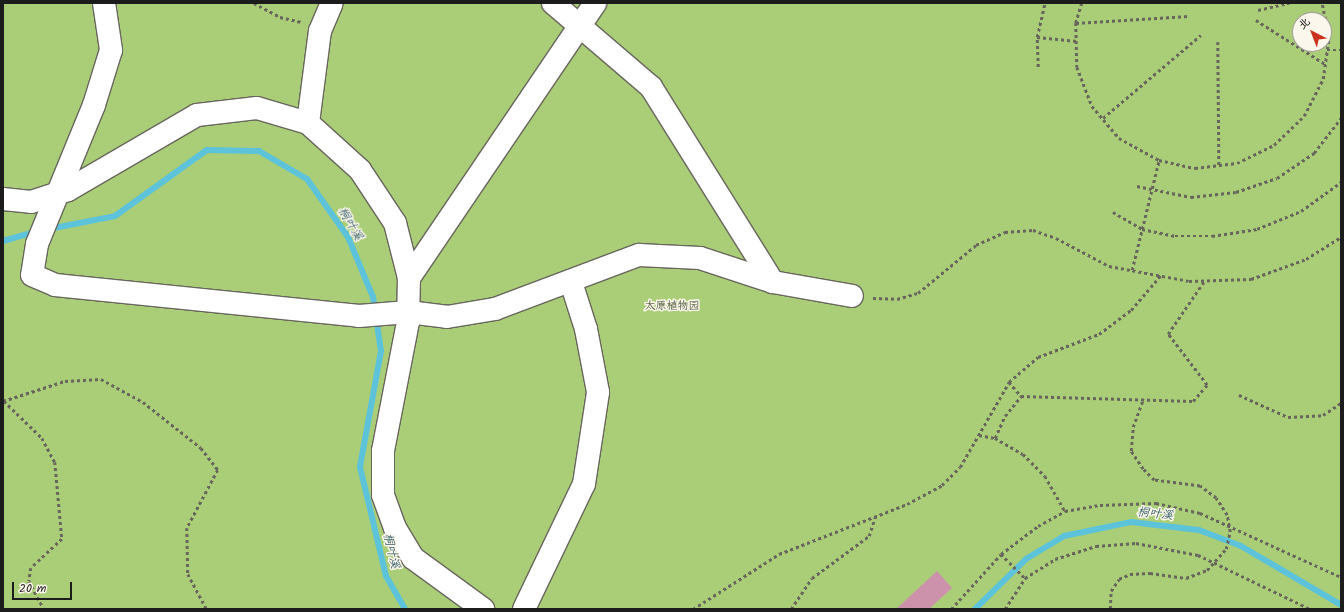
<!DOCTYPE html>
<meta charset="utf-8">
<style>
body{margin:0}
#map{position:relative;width:1344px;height:612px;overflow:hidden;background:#f6ecd7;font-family:Kalam,"LXGW WenKai TC",sans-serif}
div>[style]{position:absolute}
.green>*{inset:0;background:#aace77}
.stream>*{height:6px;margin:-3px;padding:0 3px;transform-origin:3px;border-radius:3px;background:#5cc3da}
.building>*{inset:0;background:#cc92ab}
.path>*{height:2.5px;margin-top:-1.25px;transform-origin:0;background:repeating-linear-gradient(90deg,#68655d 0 3px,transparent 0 6px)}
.roads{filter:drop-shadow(1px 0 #68655d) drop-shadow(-1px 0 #68655d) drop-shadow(0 1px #68655d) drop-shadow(0 -1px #68655d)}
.minor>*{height:22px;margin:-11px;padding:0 11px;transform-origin:11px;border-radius:11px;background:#fff}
.path-bridge>*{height:2.5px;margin-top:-1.25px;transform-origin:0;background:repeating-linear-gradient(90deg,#68655d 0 3px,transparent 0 6px)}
span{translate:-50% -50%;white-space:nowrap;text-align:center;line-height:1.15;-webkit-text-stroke:3px #fbf7ec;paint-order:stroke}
.park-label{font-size:11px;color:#4e5a3c}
.water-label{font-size:12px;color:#365f68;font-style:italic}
.frame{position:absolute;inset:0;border:4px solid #1c1c1c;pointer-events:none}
.north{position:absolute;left:1292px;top:12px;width:40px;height:40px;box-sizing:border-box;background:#fbf7ec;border:1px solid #a29f99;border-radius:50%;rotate:318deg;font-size:11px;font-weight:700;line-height:16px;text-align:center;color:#1c1c1c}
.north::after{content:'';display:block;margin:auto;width:14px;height:18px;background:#c8321e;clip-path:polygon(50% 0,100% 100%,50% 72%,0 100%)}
.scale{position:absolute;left:12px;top:582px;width:60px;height:18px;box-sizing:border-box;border:2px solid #1c1c1c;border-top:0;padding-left:5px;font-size:12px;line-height:14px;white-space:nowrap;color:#1c1c1c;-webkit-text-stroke:3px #fbf7ec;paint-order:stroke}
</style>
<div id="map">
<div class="green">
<i style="clip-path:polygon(evenodd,3px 3px,1341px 3px,1341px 609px,3px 609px,3px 3px,1300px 20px,1324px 20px,1324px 44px,1300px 44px,1300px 20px)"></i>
</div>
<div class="stream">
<i style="left:49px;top:229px;width:67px;rotate:-11.1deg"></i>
<i style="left:115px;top:216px;width:113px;rotate:-35.7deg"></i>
<i style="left:207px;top:150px;width:52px;rotate:1.1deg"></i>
<i style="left:259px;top:151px;width:56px;rotate:30.3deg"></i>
<i style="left:307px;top:179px;width:71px;rotate:54.7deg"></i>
<i style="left:348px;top:237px;width:65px;rotate:67.4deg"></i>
<i style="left:373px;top:297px;width:55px;rotate:81.6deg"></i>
<i style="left:381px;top:351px;width:118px;rotate:100.3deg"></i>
<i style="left:360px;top:467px;width:112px;rotate:76.6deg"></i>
<i style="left:386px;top:576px;width:38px;rotate:60deg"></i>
<i style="left:3px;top:241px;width:36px;rotate:-16deg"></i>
<i style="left:975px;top:609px;width:71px;rotate:-44.4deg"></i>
<i style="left:1026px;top:559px;width:44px;rotate:-31.2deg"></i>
<i style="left:1064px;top:536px;width:68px;rotate:-11.8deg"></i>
<i style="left:1131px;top:522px;width:68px;rotate:6.7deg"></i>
<i style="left:1199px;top:530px;width:45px;rotate:20.9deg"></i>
<i style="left:1241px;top:546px;width:116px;rotate:30.5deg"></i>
</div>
<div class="building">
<i style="clip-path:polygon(937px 571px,952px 588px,929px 609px,896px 609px)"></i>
</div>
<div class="path">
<i style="left:254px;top:3px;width:30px;rotate:28deg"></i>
<i style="left:280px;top:17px;width:22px;rotate:13deg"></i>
<i style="left:1082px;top:3px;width:21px;rotate:107deg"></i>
<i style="left:1076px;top:23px;width:44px;rotate:88.7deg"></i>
<i style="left:1077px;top:67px;width:42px;rotate:69deg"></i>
<i style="left:1092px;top:106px;width:42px;rotate:49.8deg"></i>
<i style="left:1119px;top:138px;width:46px;rotate:28.8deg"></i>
<i style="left:1159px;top:160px;width:37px;rotate:13deg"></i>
<i style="left:1195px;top:168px;width:42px;rotate:-6.8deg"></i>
<i style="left:1237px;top:163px;width:41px;rotate:-25.9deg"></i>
<i style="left:1274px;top:145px;width:42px;rotate:-44deg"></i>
<i style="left:1304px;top:116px;width:42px;rotate:-62.8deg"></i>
<i style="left:1323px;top:79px;width:42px;rotate:-81.9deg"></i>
<i style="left:1329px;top:37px;width:35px;rotate:-102deg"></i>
<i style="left:1258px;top:10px;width:32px;rotate:-13deg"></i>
<i style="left:1256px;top:20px;width:82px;rotate:32.5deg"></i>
<i style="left:1076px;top:23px;width:113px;rotate:-3.5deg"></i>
<i style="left:1037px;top:37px;width:40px;rotate:5.7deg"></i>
<i style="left:1218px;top:42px;width:123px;rotate:89.5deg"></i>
<i style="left:1327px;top:50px;width:14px"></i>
<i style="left:1038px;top:67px;width:30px;rotate:-92deg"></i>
<i style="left:1037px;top:37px;width:35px;rotate:-77deg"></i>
<i style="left:1103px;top:118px;width:128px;rotate:-40.3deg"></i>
<i style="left:1137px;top:186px;width:55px;rotate:11.5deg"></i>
<i style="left:1191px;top:197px;width:45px;rotate:-6.3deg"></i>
<i style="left:1236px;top:192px;width:43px;rotate:-18.9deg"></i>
<i style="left:1277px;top:178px;width:45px;rotate:-34deg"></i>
<i style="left:1314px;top:153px;width:44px;rotate:-52.4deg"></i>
<i style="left:1113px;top:212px;width:34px;rotate:30deg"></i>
<i style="left:1142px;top:229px;width:34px;rotate:12deg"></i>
<i style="left:1175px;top:236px;width:37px"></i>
<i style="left:1212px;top:236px;width:46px;rotate:-8.8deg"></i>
<i style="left:1257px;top:229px;width:48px;rotate:-22.2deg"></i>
<i style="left:1301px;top:211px;width:49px;rotate:-35.9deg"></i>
<i style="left:1132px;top:270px;width:113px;rotate:-76.2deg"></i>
<i style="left:873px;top:298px;width:24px;rotate:2deg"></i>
<i style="left:897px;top:299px;width:22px;rotate:-16deg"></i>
<i style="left:918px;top:293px;width:75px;rotate:-39.6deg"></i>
<i style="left:976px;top:245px;width:32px;rotate:-24deg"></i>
<i style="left:1005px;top:232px;width:28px;rotate:-4deg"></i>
<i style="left:1033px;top:230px;width:24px;rotate:19deg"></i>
<i style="left:1056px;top:238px;width:60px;rotate:27.8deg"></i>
<i style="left:1109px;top:266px;width:81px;rotate:10.6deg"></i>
<i style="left:1189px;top:281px;width:62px;rotate:-1.8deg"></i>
<i style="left:1251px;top:279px;width:59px;rotate:-20deg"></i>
<i style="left:1306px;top:259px;width:41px;rotate:-32.2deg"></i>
<i style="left:1009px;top:382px;width:18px;rotate:49deg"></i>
<i style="left:1021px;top:396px;width:172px;rotate:1.7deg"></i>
<i style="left:1193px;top:401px;width:21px;rotate:-49deg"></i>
<i style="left:1207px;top:385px;width:64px;rotate:-127.4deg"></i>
<i style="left:1168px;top:334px;width:65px;rotate:-55.6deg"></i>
<i style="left:1239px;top:395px;width:54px;rotate:24.2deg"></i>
<i style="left:1288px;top:417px;width:35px;rotate:-3deg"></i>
<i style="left:1323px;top:415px;width:22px;rotate:-34deg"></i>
<i style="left:3px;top:401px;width:65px;rotate:-17.9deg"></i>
<i style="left:65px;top:381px;width:36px;rotate:-3deg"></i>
<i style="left:101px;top:379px;width:48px;rotate:28.7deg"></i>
<i style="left:143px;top:402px;width:74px;rotate:38.4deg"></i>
<i style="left:201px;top:448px;width:28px;rotate:52deg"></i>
<i style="left:218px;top:470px;width:66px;rotate:118.1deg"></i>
<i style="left:187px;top:528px;width:46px;rotate:88.8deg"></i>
<i style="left:188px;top:574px;width:40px;rotate:62deg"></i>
<i style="left:4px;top:401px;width:53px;rotate:44.2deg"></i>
<i style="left:42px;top:438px;width:27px;rotate:62deg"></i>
<i style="left:55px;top:462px;width:77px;rotate:84.8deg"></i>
<i style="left:62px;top:539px;width:42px;rotate:136.9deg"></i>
<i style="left:31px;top:568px;width:13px;rotate:99deg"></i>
<i style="left:29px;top:581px;width:32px;rotate:62deg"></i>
<i style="left:1133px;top:427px;width:30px;rotate:-70deg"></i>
<i style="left:979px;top:435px;width:16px;rotate:11deg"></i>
<i style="left:995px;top:438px;width:32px;rotate:30deg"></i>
<i style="left:1023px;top:454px;width:31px;rotate:45deg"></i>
<i style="left:1045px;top:476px;width:40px;rotate:60.3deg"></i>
<i style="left:995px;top:438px;width:24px;rotate:-66deg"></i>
<i style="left:1005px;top:416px;width:26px;rotate:-51deg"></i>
<i style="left:1001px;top:554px;width:34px;rotate:45deg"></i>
<i style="left:693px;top:609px;width:102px;rotate:-32.6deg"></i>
<i style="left:779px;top:554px;width:137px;rotate:-21.3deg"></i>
<i style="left:907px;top:504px;width:40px;rotate:-28deg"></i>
<i style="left:942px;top:485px;width:25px;rotate:-45deg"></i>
<i style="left:960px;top:467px;width:98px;rotate:-60deg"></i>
<i style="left:1009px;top:382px;width:38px;rotate:-41deg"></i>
<i style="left:1038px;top:357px;width:65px;rotate:-20.7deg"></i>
<i style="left:1099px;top:334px;width:40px;rotate:-37deg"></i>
<i style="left:1131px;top:310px;width:46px;rotate:-49.4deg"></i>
<i style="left:791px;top:609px;width:37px;rotate:-56deg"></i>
<i style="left:812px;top:578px;width:71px;rotate:-36.4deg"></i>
<i style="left:869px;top:536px;width:20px;rotate:-72deg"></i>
<i style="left:951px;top:609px;width:74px;rotate:-47.7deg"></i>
<i style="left:1001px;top:554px;width:46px;rotate:-37.1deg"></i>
<i style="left:1038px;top:526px;width:31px;rotate:-29deg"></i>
<i style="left:1065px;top:511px;width:36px;rotate:-10deg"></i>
<i style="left:1100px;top:505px;width:56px;rotate:-2deg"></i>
<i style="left:1156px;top:503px;width:45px;rotate:12.8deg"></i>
<i style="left:1200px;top:513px;width:155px;rotate:24.4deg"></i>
<i style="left:1005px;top:609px;width:37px;rotate:-57deg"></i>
<i style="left:1025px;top:578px;width:36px;rotate:-32deg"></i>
<i style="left:1055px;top:559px;width:43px;rotate:-17.6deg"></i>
<i style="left:1096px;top:546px;width:40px;rotate:-4.3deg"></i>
<i style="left:1136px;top:543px;width:63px;rotate:11deg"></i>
<i style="left:1198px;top:555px;width:124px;rotate:25.7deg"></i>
</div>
<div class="roads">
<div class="minor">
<i style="left:104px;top:3px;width:48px;rotate:81.5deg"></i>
<i style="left:111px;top:50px;width:58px;rotate:107.2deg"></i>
<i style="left:94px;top:105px;width:150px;rotate:112.3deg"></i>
<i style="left:37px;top:244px;width:31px;rotate:99deg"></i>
<i style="left:32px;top:275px;width:25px;rotate:23deg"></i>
<i style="left:55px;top:285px;width:306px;rotate:5.8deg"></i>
<i style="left:359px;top:316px;width:49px;rotate:-4.7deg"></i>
<i style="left:408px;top:312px;width:39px;rotate:7deg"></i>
<i style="left:447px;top:317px;width:49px;rotate:-9.5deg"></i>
<i style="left:495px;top:309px;width:154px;rotate:-20.6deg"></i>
<i style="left:639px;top:255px;width:61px;rotate:2.8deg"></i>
<i style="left:700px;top:258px;width:77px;rotate:18.2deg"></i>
<i style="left:773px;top:282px;width:80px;rotate:10deg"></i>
<i style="left:553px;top:3px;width:129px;rotate:40.6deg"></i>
<i style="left:651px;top:87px;width:230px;rotate:58deg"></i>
<i style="left:308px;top:123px;width:93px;rotate:-82.6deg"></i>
<i style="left:320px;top:31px;width:30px;rotate:-67deg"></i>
<i style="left:3px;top:199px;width:28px;rotate:6deg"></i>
<i style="left:31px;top:202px;width:39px;rotate:-18deg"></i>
<i style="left:68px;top:190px;width:149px;rotate:-30.2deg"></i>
<i style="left:197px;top:115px;width:60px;rotate:-6.7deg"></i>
<i style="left:257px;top:108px;width:53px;rotate:16.4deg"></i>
<i style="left:308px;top:123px;width:70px;rotate:42.1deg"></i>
<i style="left:360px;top:170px;width:64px;rotate:56.6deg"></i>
<i style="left:395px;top:223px;width:57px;rotate:75.7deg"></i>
<i style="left:409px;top:278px;width:44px;rotate:91.3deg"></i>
<i style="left:408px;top:322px;width:131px;rotate:101deg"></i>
<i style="left:383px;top:451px;width:44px;rotate:90deg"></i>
<i style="left:383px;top:495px;width:35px;rotate:70deg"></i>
<i style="left:395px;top:528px;width:35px;rotate:59deg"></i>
<i style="left:413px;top:558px;width:87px;rotate:36.1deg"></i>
<i style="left:409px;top:278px;width:332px;rotate:-55.9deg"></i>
<i style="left:524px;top:609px;width:139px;rotate:-64.4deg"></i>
<i style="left:584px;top:484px;width:93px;rotate:-81.3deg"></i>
<i style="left:598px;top:392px;width:64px;rotate:-100.8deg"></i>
<i style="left:586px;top:329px;width:49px;rotate:-107.7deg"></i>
</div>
</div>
<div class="path-bridge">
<i style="left:1110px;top:609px;width:18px;rotate:-87deg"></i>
<i style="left:1111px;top:591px;width:14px;rotate:-56deg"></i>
<i style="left:1119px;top:579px;width:12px;rotate:-24deg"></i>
<i style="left:1130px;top:574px;width:20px;rotate:-3deg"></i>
<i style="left:1150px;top:573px;width:36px;rotate:8deg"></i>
<i style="left:1186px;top:578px;width:22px;rotate:-21deg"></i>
<i style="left:1207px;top:570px;width:28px;rotate:-48deg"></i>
<i style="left:1226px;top:549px;width:17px;rotate:-77deg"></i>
<i style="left:1230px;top:532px;width:17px;rotate:-100deg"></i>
<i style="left:1227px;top:515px;width:20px;rotate:-123deg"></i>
<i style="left:1216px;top:498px;width:20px;rotate:-143deg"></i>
<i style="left:1200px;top:486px;width:46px;rotate:-172.6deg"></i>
<i style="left:1154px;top:480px;width:16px;rotate:-135deg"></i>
<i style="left:1143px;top:469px;width:22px;rotate:-124deg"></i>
<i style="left:1131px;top:451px;width:24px;rotate:-85deg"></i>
</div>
<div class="park-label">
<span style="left:672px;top:306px">太原植物园</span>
</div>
<div class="water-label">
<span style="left:350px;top:224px;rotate:59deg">桐叶溪</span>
<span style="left:1155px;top:514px;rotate:6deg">桐叶溪</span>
<span style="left:391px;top:551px;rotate:76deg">桐叶溪</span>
</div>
<div class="frame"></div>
<div class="north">北</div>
<div class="scale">20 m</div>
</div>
